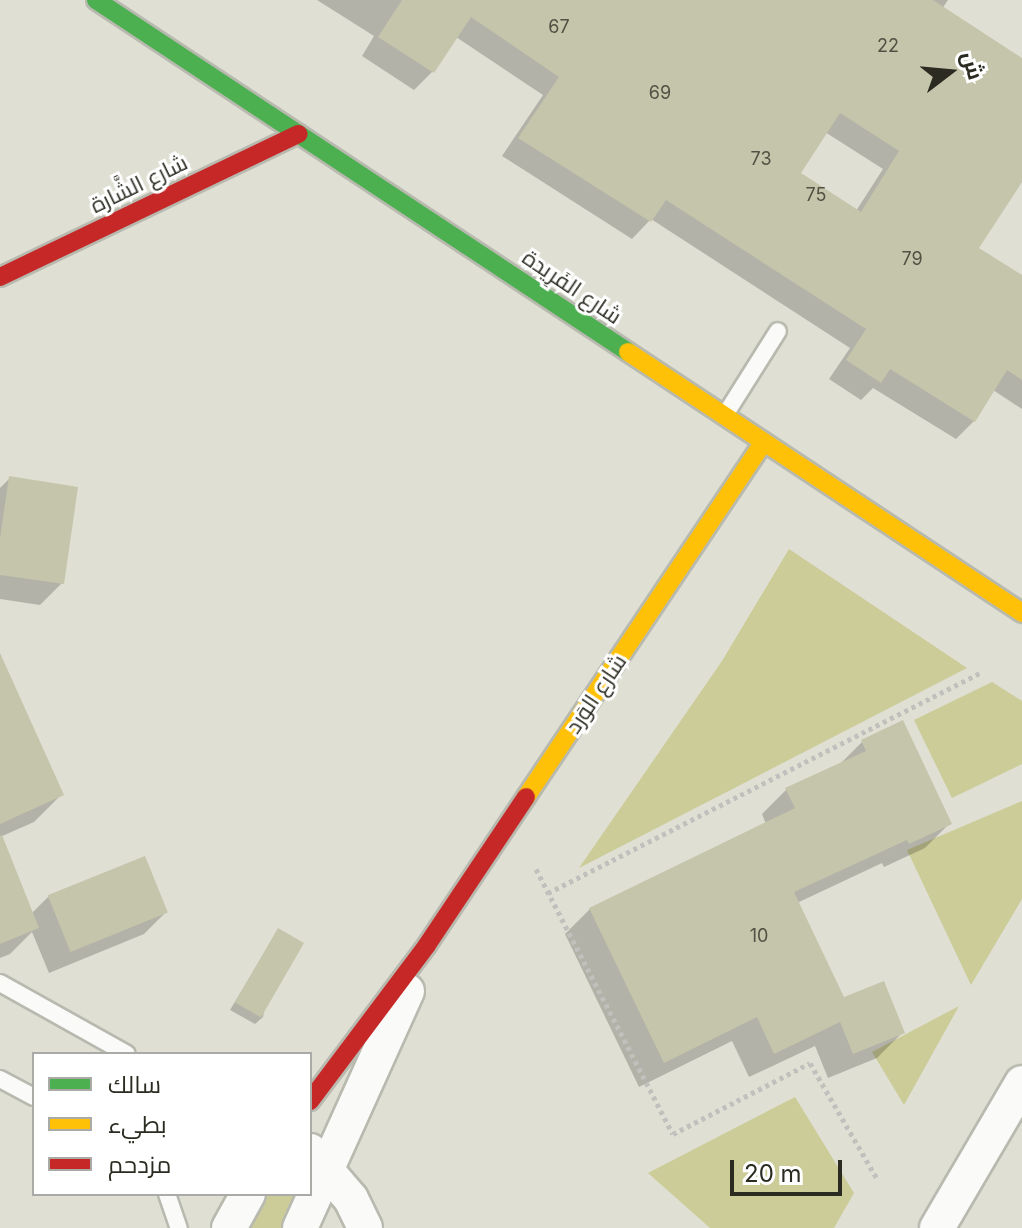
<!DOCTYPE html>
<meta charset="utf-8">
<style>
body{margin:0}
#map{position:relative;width:1022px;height:1228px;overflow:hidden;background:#dfdfd3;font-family:Inter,Cairo,sans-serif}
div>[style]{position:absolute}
.green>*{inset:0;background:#cccc98}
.shadow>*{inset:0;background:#0003}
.building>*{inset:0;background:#c5c5ab;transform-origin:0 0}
.path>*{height:5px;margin-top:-2.5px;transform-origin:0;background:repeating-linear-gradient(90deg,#c0c0bc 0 4px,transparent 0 8px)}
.roads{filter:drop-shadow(2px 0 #b8b9af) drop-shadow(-2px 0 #b8b9af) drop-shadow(0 2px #b8b9af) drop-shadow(0 -2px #b8b9af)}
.lane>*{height:16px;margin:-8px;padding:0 8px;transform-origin:8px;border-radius:8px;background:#fafaf8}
.street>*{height:34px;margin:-17px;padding:0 17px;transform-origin:17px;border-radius:17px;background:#fafaf8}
.fast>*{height:18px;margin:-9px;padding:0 9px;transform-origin:9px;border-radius:9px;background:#4caf50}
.slow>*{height:18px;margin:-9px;padding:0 9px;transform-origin:9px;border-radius:9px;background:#ffc107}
.jam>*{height:18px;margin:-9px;padding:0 9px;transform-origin:9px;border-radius:9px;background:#c62828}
span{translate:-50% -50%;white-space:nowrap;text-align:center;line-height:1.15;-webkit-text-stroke:6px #fff;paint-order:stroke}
.number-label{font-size:18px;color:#525244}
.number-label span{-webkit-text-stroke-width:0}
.street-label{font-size:22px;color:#2b2b22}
.legend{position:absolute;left:32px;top:1052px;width:280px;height:144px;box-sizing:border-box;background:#fff;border:2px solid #aaaaa7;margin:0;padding:10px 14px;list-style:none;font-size:24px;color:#2b2b22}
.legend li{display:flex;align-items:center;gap:16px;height:40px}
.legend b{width:40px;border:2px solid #aaaaa7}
.north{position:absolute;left:910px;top:32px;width:80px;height:80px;-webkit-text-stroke:6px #fff;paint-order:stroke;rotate:74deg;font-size:22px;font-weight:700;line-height:32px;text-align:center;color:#2b2b22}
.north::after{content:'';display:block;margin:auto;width:28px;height:36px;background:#2b2b22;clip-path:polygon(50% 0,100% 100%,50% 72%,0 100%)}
.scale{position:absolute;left:730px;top:1160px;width:112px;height:36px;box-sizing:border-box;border:4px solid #2b2b22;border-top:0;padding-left:10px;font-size:24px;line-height:28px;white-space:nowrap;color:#2b2b22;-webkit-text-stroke:6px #fff;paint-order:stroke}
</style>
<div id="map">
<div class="green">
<i style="clip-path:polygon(789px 549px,967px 668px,579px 868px,722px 661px)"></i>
<i style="clip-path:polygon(992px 682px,1022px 701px,1022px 764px,952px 798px,914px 720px)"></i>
<i style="clip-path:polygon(1022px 801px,1022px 899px,971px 985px,907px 850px)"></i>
<i style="clip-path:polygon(959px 1006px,904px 1105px,872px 1052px)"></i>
<i style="clip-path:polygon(795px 1097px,854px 1193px,834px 1228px,710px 1228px,648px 1173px)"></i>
<i style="clip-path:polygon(265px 1194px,303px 1194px,289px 1228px,245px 1228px)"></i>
</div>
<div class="shadow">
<i style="clip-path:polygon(evenodd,317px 0,948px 0,942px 9px,1022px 61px,1022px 178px,976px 248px,1022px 277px,1022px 409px,993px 390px,974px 421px,956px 439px,873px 388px,861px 400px,829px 379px,850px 348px,651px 219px,632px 239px,502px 156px,543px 95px,456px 37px,432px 72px,414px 90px,362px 56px,374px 36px,317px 0,825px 132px,883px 169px,856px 211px,798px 174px,825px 132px)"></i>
<i style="clip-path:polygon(10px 478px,62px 583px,40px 605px,0 599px,0 488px)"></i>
<i style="clip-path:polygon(0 658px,61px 795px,34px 822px,0 837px,31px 914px,48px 897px,166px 912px,144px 934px,49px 973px,32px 932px,10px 954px,0 958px)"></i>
<i style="clip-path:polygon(862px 742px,950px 823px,925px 848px,884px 867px,882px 863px,797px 903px,843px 999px,902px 1033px,877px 1058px,828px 1078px,815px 1046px,749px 1077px,732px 1041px,639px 1087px,565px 934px,590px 909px,766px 824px,762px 814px,787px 789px,837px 767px)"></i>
<i style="clip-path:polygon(278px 930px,263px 1017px,255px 1024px,230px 1010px)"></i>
</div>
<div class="building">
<i style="clip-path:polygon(evenodd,402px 0,933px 0,1022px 58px,1022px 182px,979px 248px,1022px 275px,1022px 380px,1007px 370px,975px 422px,890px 369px,881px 383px,846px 360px,866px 329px,666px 200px,651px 222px,518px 138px,559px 77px,471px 17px,434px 73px,378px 37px,402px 0,840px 113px,899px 151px,861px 212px,801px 173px,840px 113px)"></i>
<i style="clip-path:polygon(9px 476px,78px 487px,64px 584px,0 575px,0 539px)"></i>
<i style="clip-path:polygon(0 653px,64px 795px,0 824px)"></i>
<i style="clip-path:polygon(903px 720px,952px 824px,909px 844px,907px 840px,794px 892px,844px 997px,884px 981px,905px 1033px,853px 1054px,840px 1022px,774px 1054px,757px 1017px,664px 1063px,589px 908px,795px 808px,785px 788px,866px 751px,861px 740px)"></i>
<i style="clip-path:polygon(2px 835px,39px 928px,0 944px,0 836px)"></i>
<i style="left:145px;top:856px;width:61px;height:105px;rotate:68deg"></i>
<i style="left:278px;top:928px;width:30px;height:86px;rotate:30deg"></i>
</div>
<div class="path">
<i style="left:536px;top:869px;width:298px;rotate:62.7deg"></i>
<i style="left:673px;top:1134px;width:154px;rotate:-27.4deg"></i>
<i style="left:810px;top:1063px;width:132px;rotate:59.9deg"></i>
<i style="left:548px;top:893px;width:486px;rotate:-27deg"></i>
</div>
<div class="roads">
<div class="lane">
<i style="left:725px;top:415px;width:99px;rotate:-57.8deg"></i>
<i style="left:0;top:983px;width:145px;rotate:29.2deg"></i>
<i style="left:0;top:1079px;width:38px;rotate:28deg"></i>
<i style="left:167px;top:1194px;width:36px;rotate:71deg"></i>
</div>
<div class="street">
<i style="left:310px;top:1151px;width:63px;rotate:49.5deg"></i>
<i style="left:351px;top:1199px;width:32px;rotate:64deg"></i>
<i style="left:229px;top:1228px;width:39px;rotate:-61deg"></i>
<i style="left:300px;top:1228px;width:260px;rotate:-65.7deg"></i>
<i style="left:937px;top:1228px;width:168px;rotate:-59.6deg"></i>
</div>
<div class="fast">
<i style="left:96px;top:0;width:638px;rotate:33.49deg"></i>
</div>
<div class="slow">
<i style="left:628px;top:352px;width:473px;rotate:33.5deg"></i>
<i style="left:526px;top:797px;width:427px;rotate:-56.2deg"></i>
</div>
<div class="jam">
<i style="left:0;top:277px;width:331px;rotate:-25.6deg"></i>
<i style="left:310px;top:1101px;width:195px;rotate:-53.1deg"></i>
<i style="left:427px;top:945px;width:178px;rotate:-56.2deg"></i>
</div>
</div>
<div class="number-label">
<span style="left:559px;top:27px">67</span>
<span style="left:888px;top:46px">22</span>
<span style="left:660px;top:93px">69</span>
<span style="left:761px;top:159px">73</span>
<span style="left:816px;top:195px">75</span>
<span style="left:912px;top:259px">79</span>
<span style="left:759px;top:936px">10</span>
</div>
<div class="street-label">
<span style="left:139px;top:184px;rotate:-26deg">شارع الشَّارة</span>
<span style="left:572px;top:287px;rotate:34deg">شارع الفَرِيدة</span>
<span style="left:596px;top:694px;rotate:-56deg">شارع الوَرد</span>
</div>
<ul class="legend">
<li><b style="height:10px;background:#4caf50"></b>سالك</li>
<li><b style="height:10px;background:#ffc107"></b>بطيء</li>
<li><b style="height:10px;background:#c62828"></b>مزدحم</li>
</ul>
<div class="north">ش</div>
<div class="scale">20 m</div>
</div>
